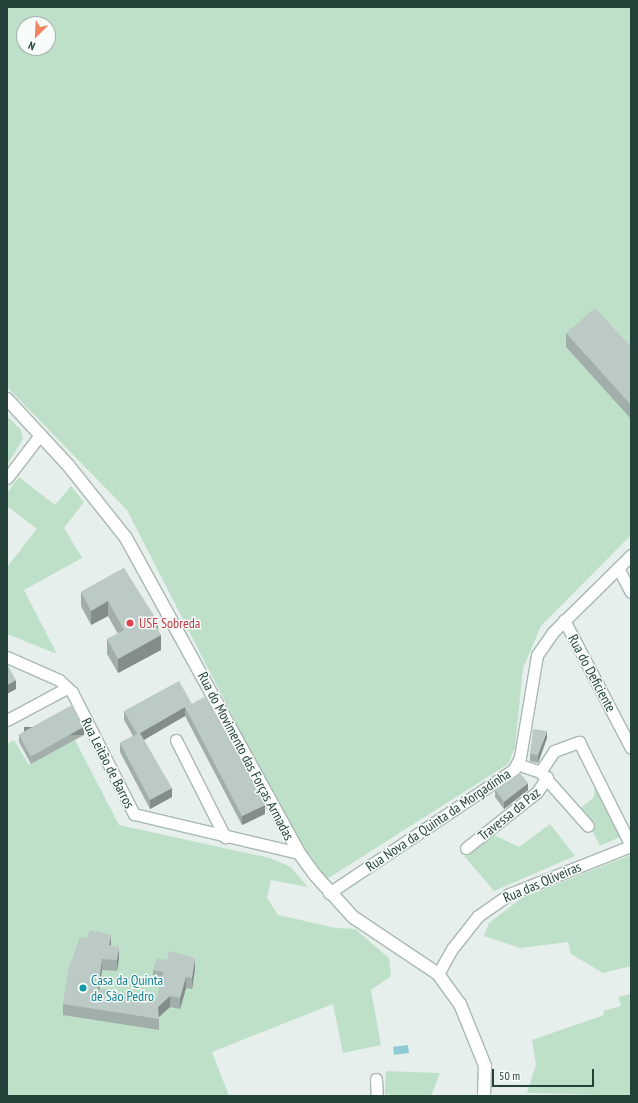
<!DOCTYPE html>
<meta charset="utf-8">
<style>
body{margin:0}
#map{position:relative;width:638px;height:1103px;overflow:hidden;background:#e6efeb;font-family:"PT Sans Narrow",sans-serif}
div>[style]{position:absolute}
.green>*{inset:0;background:#bfe0c8}
.water>*{inset:0;background:#8ec9d4;transform-origin:0 0}
.roads{filter:drop-shadow(1px 0 #a8b8b2) drop-shadow(-1px 0 #a8b8b2) drop-shadow(0 1px #a8b8b2) drop-shadow(0 -1px #a8b8b2)}
.street>*{height:11px;margin:-5.5px;padding:0 5.5px;transform-origin:5.5px;border-radius:5.5px;background:#fff}
.secondary>*{height:12px;margin:-6px;padding:0 6px;transform-origin:6px;border-radius:6px;background:#fff}
.wall>*{inset:0;background:#a1aea9}
.shaded-wall>*{inset:0;background:#838d89;transform-origin:0 0}
.building>*{inset:0;background:#bbcac4;transform-origin:0 0}
.dots>*{width:11px;height:11px;translate:-50% -50%;box-sizing:border-box;border:2px solid #f7fbf9;border-radius:50%}
span{translate:-50% -50%;white-space:nowrap;text-align:center;line-height:1.15;-webkit-text-stroke:3px #f7fbf9;paint-order:stroke}
.health-label{font-size:14px;color:#be3a42}
.left{translate:0 -50%;text-align:left}
.street-label{font-size:14px;color:#24423a}
.culture-label{font-size:14px;color:#0d838f}
.frame{position:absolute;inset:0;border:8px solid #24423a;pointer-events:none}
.north{position:absolute;left:16px;top:16px;width:40px;height:40px;box-sizing:border-box;background:#f7fbf9;border:1px solid #a3b1ad;border-radius:50%;rotate:204deg;font-size:11px;font-weight:700;line-height:16px;text-align:center;color:#24423a}
.north::after{content:'';display:block;margin:auto;width:14px;height:18px;background:#f4845f;clip-path:polygon(50% 0,100% 100%,50% 72%,0 100%)}
.scale{position:absolute;left:492px;top:1069px;width:102px;height:18px;box-sizing:border-box;border:2px solid #24423a;border-top:0;padding-left:5px;font-size:12px;line-height:14px;white-space:nowrap;color:#24423a;-webkit-text-stroke:3px #f7fbf9;paint-order:stroke}
</style>
<div id="map">
<div class="green">
<i style="clip-path:polygon(evenodd,7px 7px,631px 7px,631px 535px,541px 626px,523px 668px,515px 748px,508px 764px,327px 879px,296px 840px,127px 510px,7px 387px,7px 7px,24px 24px,48px 24px,48px 48px,24px 48px,24px 24px)"></i>
<i style="clip-path:polygon(7px 416px,21px 430px,23px 439px,7px 465px)"></i>
<i style="clip-path:polygon(19px 477px,55px 505px,71px 486px,84px 502px,64px 528px,82px 558px,24px 590px,57px 654px,7px 634px,7px 567px,37px 529px,7px 506px,7px 493px)"></i>
<i style="clip-path:polygon(14px 740px,29px 765px,75px 740px,119px 825px,270px 858px,291px 867px,308px 887px,271px 880px,267px 898px,278px 915px,336px 928px,355px 929px,389px 958px,391px 976px,371px 990px,381px 1045px,343px 1053px,333px 1004px,212px 1052px,229px 1096px,7px 1096px,7px 744px)"></i>
<i style="clip-path:polygon(595px 785px,620px 837px,600px 846px,592px 830px,595px 827px,581px 808px,594px 797px)"></i>
<i style="clip-path:polygon(550px 824px,575px 856px,494px 891px,464px 856px,492px 834px,519px 847px)"></i>
<i style="clip-path:polygon(631px 855px,631px 966px,603px 973px,571px 954px,568px 942px,520px 948px,484px 936px,489px 923px,523px 897px)"></i>
<i style="clip-path:polygon(631px 994px,631px 1096px,527px 1093px,536px 1065px,532px 1040px,604px 1015px,603px 1011px,621px 1006px,618px 997px)"></i>
<i style="clip-path:polygon(386px 1071px,440px 1073px,431px 1096px,398px 1096px,385px 1094px)"></i>
</div>
<div class="water">
<i style="left:408px;top:1045px;width:8px;height:15px;rotate:83deg"></i>
</div>
<div class="roads">
<div class="street">
<i style="left:7px;top:478px;width:54px;rotate:-52.5deg"></i>
<i style="left:618px;top:568px;width:27px;rotate:62deg"></i>
<i style="left:564px;top:620px;width:144px;rotate:62.4deg"></i>
<i style="left:7px;top:657px;width:57px;rotate:23.9deg"></i>
<i style="left:59px;top:680px;width:18px;rotate:43deg"></i>
<i style="left:72px;top:692px;width:137px;rotate:63.1deg"></i>
<i style="left:134px;top:814px;width:170px;rotate:13.3deg"></i>
<i style="left:7px;top:720px;width:68px;rotate:-28.1deg"></i>
<i style="left:176px;top:740px;width:109px;rotate:63.2deg"></i>
<i style="left:517px;top:764px;width:24px;rotate:19deg"></i>
<i style="left:540px;top:772px;width:25px;rotate:-56deg"></i>
<i style="left:554px;top:751px;width:27px;rotate:-20deg"></i>
<i style="left:579px;top:742px;width:116px;rotate:63.4deg"></i>
<i style="left:542px;top:774px;width:69px;rotate:48.5deg"></i>
<i style="left:466px;top:848px;width:90px;rotate:-38.3deg"></i>
<i style="left:537px;top:792px;width:18px;rotate:-56deg"></i>
<i style="left:329px;top:893px;width:223px;rotate:-33.8deg"></i>
<i style="left:514px;top:769px;width:13px;rotate:-63deg"></i>
<i style="left:520px;top:757px;width:103px;rotate:-80.5deg"></i>
<i style="left:537px;top:655px;width:28px;rotate:-55deg"></i>
<i style="left:553px;top:632px;width:110px;rotate:-44.6deg"></i>
<i style="left:438px;top:974px;width:29px;rotate:-61deg"></i>
<i style="left:452px;top:949px;width:42px;rotate:-51.8deg"></i>
<i style="left:478px;top:916px;width:38px;rotate:-35deg"></i>
<i style="left:509px;top:894px;width:131px;rotate:-21.5deg"></i>
<i style="left:376px;top:1079px;width:17px;rotate:87deg"></i>
</div>
<div class="secondary">
<i style="left:7px;top:399px;width:90px;rotate:47.3deg"></i>
<i style="left:68px;top:465px;width:93px;rotate:51.5deg"></i>
<i style="left:126px;top:538px;width:359px;rotate:61.2deg"></i>
<i style="left:299px;top:853px;width:27px;rotate:54deg"></i>
<i style="left:315px;top:875px;width:57px;rotate:47.9deg"></i>
<i style="left:353px;top:917px;width:102px;rotate:33.8deg"></i>
<i style="left:438px;top:974px;width:37px;rotate:54deg"></i>
<i style="left:460px;top:1004px;width:67px;rotate:68deg"></i>
<i style="left:485px;top:1066px;width:30px;rotate:92deg"></i>
</div>
</div>
<div class="wall">
<i style="clip-path:polygon(566px 333px,631px 347px,631px 419px,566px 347px)"></i>
<i style="clip-path:polygon(124px 568px,158px 629px,161px 650px,118px 673px,107px 654px,107px 639px,118px 634px,108px 616px,91px 625px,81px 606px,81px 592px)"></i>
<i style="clip-path:polygon(192px 704px,265px 814px,242px 825px,185px 716px,144px 740px,172px 797px,150px 809px,120px 752px,120px 743px,133px 736px,124px 720px,124px 711px)"></i>
<i style="clip-path:polygon(19px 735px,84px 735px,31px 764px,19px 742px)"></i>
<i style="clip-path:polygon(547px 738px,538px 763px,530px 761px,530px 754px)"></i>
<i style="clip-path:polygon(495px 789px,528px 790px,504px 809px,495px 797px)"></i>
<i style="clip-path:polygon(87px 938px,111px 946px,119px 958px,117px 971px,102px 970px,99px 989px,140px 998px,157px 998px,161px 982px,153px 981px,153px 970px,195px 969px,192px 989px,186px 988px,180px 1009px,170px 1007px,159px 1017px,159px 1030px,63px 1015px,63px 1004px)"></i>
</div>
<div class="shaded-wall">
<i style="clip-path:polygon(108px 601px,108px 616px,91px 625px,91px 611px)"></i>
<i style="clip-path:polygon(158px 622px,158px 637px,155px 624px)"></i>
<i style="clip-path:polygon(161px 635px,161px 650px,118px 673px,118px 659px)"></i>
<i style="clip-path:polygon(16px 680px,16px 689px,7px 694px,7px 685px)"></i>
<i style="clip-path:polygon(185px 707px,185px 716px,140px 742px,140px 733px)"></i>
<i style="left:84px;top:727px;width:8px;height:60px;rotate:90deg"></i>
<i style="clip-path:polygon(547px 731px,547px 738px,538px 763px,538px 755px)"></i>
<i style="clip-path:polygon(528px 783px,528px 790px,504px 809px,504px 802px)"></i>
<i style="clip-path:polygon(172px 788px,172px 797px,150px 809px,150px 800px)"></i>
<i style="clip-path:polygon(265px 805px,265px 814px,242px 825px,242px 816px)"></i>
<i style="clip-path:polygon(111px 935px,111px 946px,109px 945px)"></i>
<i style="clip-path:polygon(119px 947px,119px 958px,117px 971px,117px 960px)"></i>
<i style="clip-path:polygon(195px 958px,195px 969px,192px 989px,192px 978px)"></i>
<i style="clip-path:polygon(102px 959px,102px 970px,98px 1000px,98px 989px)"></i>
<i style="clip-path:polygon(186px 977px,186px 988px,180px 1009px,180px 998px)"></i>
<i style="clip-path:polygon(170px 996px,170px 1007px,158px 1018px,158px 1007px)"></i>
</div>
<div class="building">
<i style="clip-path:polygon(595px 308px,631px 347px,631px 405px,566px 333px)"></i>
<i style="clip-path:polygon(124px 568px,158px 622px,155px 624px,161px 635px,118px 659px,107px 639px,124px 630px,108px 601px,91px 611px,81px 592px)"></i>
<i style="clip-path:polygon(7px 664px,16px 680px,7px 685px)"></i>
<i style="clip-path:polygon(179px 681px,192px 704px,206px 696px,265px 805px,242px 816px,185px 707px,140px 733px,172px 788px,150px 800px,120px 743px,137px 734px,124px 711px)"></i>
<i style="left:72px;top:705px;width:25px;height:61px;rotate:61deg"></i>
<i style="clip-path:polygon(533px 729px,547px 731px,538px 755px,530px 754px)"></i>
<i style="clip-path:polygon(520px 773px,528px 783px,504px 802px,495px 789px)"></i>
<i style="clip-path:polygon(90px 930px,111px 935px,109px 945px,119px 947px,117px 960px,102px 959px,98px 989px,140px 998px,157px 998px,163px 972px,153px 970px,157px 958px,167px 960px,169px 951px,195px 958px,192px 978px,186px 977px,180px 998px,170px 996px,158px 1007px,159px 1019px,63px 1004px,68px 970px,80px 937px,87px 938px)"></i>
</div>
<div class="dots">
<i style="left:130px;top:623px;background:#e0444e"></i>
<i style="left:83px;top:988px;background:#0f9aa8"></i>
</div>
<div class="health-label">
<span class="left" style="left:139px;top:623px">USF Sobreda</span>
</div>
<div class="street-label">
<span style="left:592px;top:673px;rotate:62deg">Rua do Deficiente</span>
<span style="left:246px;top:756px;rotate:62deg">Rua do Movimento das Forças Armadas</span>
<span style="left:108px;top:763px;rotate:63deg">Rua Leitão de Barros</span>
<span style="left:509px;top:814px;rotate:-39deg">Travessa da Paz</span>
<span style="left:438px;top:820px;rotate:-34deg">Rua Nova da Quinta da Morgadinha</span>
<span style="left:542px;top:882px;rotate:-23deg">Rua das Oliveiras</span>
</div>
<div class="culture-label">
<span class="left" style="left:91px;top:988px">Casa da Quinta<br>de São Pedro</span>
</div>
<div class="frame"></div>
<div class="north">N</div>
<div class="scale">50 m</div>
</div>
